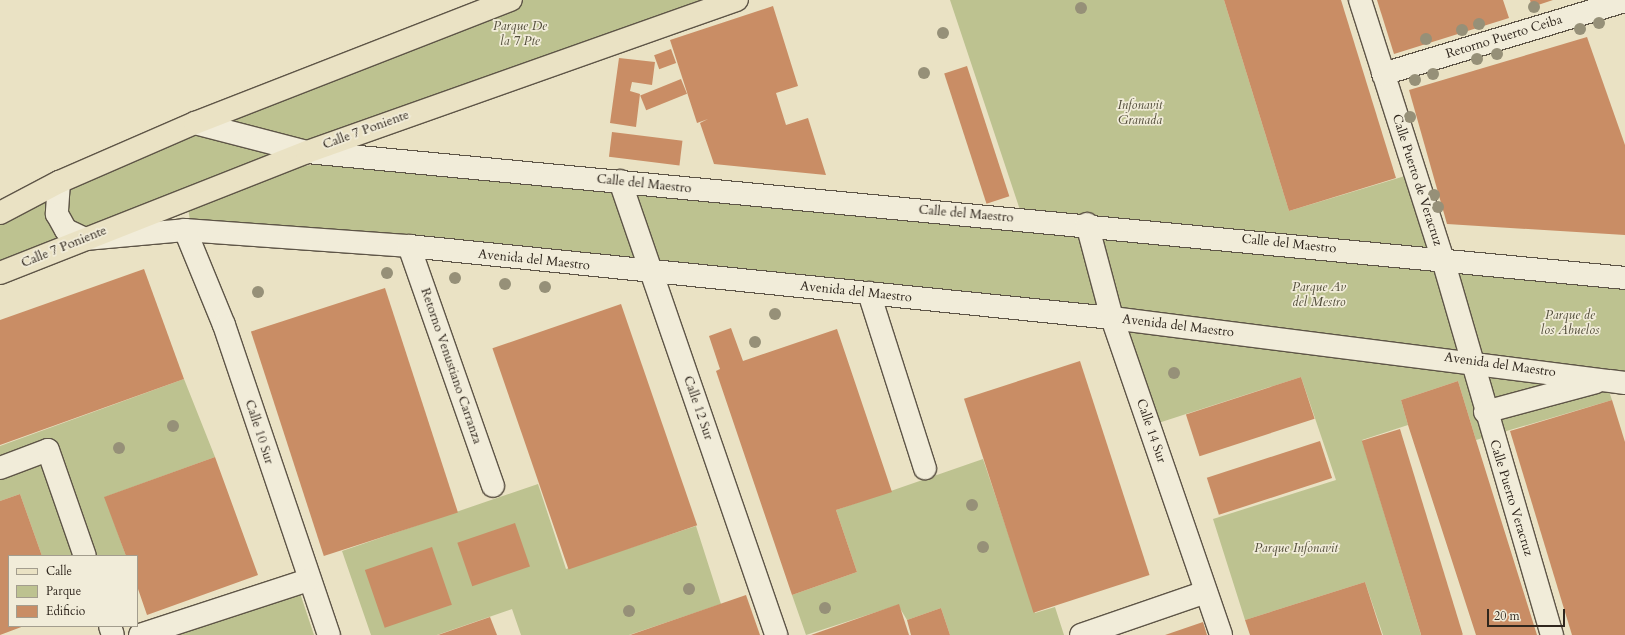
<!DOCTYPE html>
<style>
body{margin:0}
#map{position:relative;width:1625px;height:635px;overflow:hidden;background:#eae2c4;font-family:Cardo,serif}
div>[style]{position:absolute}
.green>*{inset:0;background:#bdc290}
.building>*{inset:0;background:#c98d65;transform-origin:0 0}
.roads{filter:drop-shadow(1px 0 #5e5547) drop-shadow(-1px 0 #5e5547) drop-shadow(0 1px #5e5547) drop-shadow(0 -1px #5e5547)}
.minor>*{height:22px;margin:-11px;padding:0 11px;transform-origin:11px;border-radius:11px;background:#f1ecd9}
.major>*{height:22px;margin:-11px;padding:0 11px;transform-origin:11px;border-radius:11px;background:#eae2c4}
.trees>*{width:12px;height:12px;margin:-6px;border-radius:50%;background:#969078}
span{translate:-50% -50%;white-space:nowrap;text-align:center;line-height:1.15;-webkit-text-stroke:3.5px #f1ecd9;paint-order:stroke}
.park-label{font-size:13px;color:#524d3a;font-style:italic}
.street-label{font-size:13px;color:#2f261d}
.legend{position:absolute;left:8px;top:555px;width:130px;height:72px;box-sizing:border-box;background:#f1ecd9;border:1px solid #a39d8e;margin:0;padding:5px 7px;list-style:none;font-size:12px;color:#2f261d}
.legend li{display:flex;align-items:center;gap:8px;height:20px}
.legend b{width:20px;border:1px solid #a39d8e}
.scale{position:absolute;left:1487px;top:609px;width:78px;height:18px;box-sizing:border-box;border:2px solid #2f261d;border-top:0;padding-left:5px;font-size:12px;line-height:14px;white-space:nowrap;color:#2f261d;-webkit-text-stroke:3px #f1ecd9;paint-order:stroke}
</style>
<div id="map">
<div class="green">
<i style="clip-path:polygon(515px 0,729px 0,0 271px,0 215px)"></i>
<i style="clip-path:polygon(950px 0,1224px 0,1289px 211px,1415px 173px,1443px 260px,1625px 278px,1625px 383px,1605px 380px,1612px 400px,1476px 440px,1458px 381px,1401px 400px,1408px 425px,1362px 440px,1421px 635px,1383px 635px,1365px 582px,1245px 620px,1213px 519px,1336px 480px,1301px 377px,1149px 426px,1112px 318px,190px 221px,187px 201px,266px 169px,324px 164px,1441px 262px,1470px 360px,1442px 260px,1022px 216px)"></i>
<i style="clip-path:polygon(184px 379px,215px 457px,105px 497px,126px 556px,42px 556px,20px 494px,0 501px,0 446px)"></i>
<i style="clip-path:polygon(983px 459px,1035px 613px,1055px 607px,1064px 635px,950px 635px,941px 608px,907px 620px,898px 605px,806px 635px,792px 595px,857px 572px,836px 510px)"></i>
<i style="clip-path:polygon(538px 484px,566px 569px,696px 526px,721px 604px,629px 635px,521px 635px,512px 609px,437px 635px,371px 635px,342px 551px)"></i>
<i style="clip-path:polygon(300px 593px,314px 635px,174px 635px)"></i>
</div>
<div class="building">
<i style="clip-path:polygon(1224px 0,1341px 0,1396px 178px,1289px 211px)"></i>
<i style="clip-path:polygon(1377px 0,1503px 0,1509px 18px,1394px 54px)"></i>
<i style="clip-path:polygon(1530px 0,1553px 0,1532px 7px)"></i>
<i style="clip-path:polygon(773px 6px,798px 86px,776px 93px,786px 125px,808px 118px,826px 175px,714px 164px,700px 123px,708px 119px,697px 123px,670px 40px)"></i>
<i style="clip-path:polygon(1587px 37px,1625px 145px,1625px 235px,1447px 224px,1409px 90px)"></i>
<i style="left:671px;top:49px;width:15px;height:18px;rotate:70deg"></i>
<i style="clip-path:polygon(619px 58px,655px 62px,652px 85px,632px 82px,630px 91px,640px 94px,636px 127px,610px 123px)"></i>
<i style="left:967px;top:66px;width:137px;height:24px;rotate:72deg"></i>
<i style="left:681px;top:79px;width:16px;height:44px;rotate:68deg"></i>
<i style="left:612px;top:132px;width:71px;height:25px;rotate:7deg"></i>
<i style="clip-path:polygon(144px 269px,184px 379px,0 445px,0 320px)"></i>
<i style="left:385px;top:288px;width:236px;height:141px;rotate:72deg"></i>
<i style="left:621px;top:304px;width:234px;height:136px;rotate:71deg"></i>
<i style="clip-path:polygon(731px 328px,743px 361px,837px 329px,892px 492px,836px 510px,857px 572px,792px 595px,716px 371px,720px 369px,709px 336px)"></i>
<i style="left:1080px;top:361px;width:225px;height:122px;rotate:72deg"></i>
<i style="left:1301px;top:377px;width:44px;height:121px;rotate:72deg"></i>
<i style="clip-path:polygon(1458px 381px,1476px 440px,1537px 635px,1476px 635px,1408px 425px,1401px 400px)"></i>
<i style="clip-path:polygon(1612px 400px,1625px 442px,1625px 635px,1572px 635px,1510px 431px)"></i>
<i style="left:1400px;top:429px;width:215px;height:40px;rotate:73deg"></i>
<i style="left:1320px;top:441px;width:39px;height:119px;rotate:72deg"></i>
<i style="clip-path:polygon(215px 457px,258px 575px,147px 615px,137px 586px,137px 556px,126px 556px,104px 497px)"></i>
<i style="clip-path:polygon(20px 494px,42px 556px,9px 556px,9px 626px,24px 626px,0 635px,0 501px)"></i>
<i style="left:515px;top:523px;width:46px;height:61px;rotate:71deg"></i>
<i style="left:432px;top:547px;width:61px;height:71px;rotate:71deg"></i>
<i style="clip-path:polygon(1365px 582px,1382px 635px,1250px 635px,1245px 620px)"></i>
<i style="clip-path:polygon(746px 595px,760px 635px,630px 635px)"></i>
<i style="clip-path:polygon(899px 604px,909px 635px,811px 635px)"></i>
<i style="clip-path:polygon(941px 608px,950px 635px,911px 635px,907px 620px)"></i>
<i style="clip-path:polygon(490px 617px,497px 635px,438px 635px)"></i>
<i style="clip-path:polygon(1203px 622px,1207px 635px,1165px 635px)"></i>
</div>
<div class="roads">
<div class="minor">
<i style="left:1360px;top:0;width:273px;rotate:72.3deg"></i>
<i style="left:1443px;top:260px;width:391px;rotate:73.8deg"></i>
<i style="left:1383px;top:74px;width:253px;rotate:-16.8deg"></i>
<i style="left:195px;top:123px;width:116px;rotate:14.5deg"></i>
<i style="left:307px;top:152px;width:1324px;rotate:5.46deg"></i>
<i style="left:620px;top:181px;width:480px;rotate:71deg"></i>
<i style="left:59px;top:182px;width:32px;rotate:94deg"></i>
<i style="left:57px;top:214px;width:18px;rotate:61deg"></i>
<i style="left:66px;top:230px;width:21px;rotate:25deg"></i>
<i style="left:85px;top:239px;width:100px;rotate:-5.1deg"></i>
<i style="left:185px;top:230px;width:225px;rotate:4.1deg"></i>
<i style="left:409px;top:246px;width:707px;rotate:5.85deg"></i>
<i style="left:1112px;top:318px;width:517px;rotate:7.22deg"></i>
<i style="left:1087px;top:224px;width:97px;rotate:75.1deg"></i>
<i style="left:1112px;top:318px;width:335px;rotate:71deg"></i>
<i style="left:185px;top:230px;width:103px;rotate:67.7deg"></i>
<i style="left:224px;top:325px;width:327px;rotate:71.3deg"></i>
<i style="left:409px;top:246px;width:254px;rotate:70.7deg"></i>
<i style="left:869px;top:293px;width:184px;rotate:72.3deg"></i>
<i style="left:1485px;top:412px;width:115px;rotate:-15.1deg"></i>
<i style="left:0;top:468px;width:51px;rotate:-20.6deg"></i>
<i style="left:48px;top:450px;width:112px;rotate:70.8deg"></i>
<i style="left:110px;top:626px;width:9px;rotate:72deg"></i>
<i style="left:140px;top:635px;width:177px;rotate:-18.1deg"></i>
<i style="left:1081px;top:635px;width:132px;rotate:-19deg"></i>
</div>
<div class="major">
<i style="left:0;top:213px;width:67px;rotate:-27.7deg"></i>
<i style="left:59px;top:182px;width:148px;rotate:-23.5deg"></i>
<i style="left:195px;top:123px;width:339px;rotate:-21.3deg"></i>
<i style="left:0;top:273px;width:330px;rotate:-21.5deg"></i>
<i style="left:307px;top:152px;width:456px;rotate:-19.5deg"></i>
</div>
</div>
<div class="trees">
<i style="left:1534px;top:7px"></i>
<i style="left:1081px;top:8px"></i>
<i style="left:1599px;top:23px"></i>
<i style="left:1479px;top:24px"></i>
<i style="left:1580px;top:29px"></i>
<i style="left:1462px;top:30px"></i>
<i style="left:943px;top:33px"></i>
<i style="left:1426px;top:39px"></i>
<i style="left:1497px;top:54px"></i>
<i style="left:1477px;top:59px"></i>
<i style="left:924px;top:73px"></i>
<i style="left:1433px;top:74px"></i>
<i style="left:1415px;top:80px"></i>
<i style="left:1410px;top:117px"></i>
<i style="left:1434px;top:195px"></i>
<i style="left:1438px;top:207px"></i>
<i style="left:387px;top:273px"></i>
<i style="left:455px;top:278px"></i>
<i style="left:505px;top:284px"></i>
<i style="left:545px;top:287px"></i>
<i style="left:258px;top:292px"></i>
<i style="left:775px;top:314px"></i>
<i style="left:755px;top:342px"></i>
<i style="left:1174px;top:373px"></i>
<i style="left:173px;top:426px"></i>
<i style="left:119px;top:448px"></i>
<i style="left:972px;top:505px"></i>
<i style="left:983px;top:547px"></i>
<i style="left:689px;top:589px"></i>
<i style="left:825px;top:608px"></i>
<i style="left:629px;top:611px"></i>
</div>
<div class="park-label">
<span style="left:520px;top:34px">Parque De<br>la 7 Pte</span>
<span style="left:1140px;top:113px">Infonavit<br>Granada</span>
<span style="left:1319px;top:295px">Parque Av<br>del Mestro</span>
<span style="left:1570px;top:323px">Parque de<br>los Abuelos</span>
<span style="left:1296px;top:548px">Parque Infonavit</span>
</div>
<div class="street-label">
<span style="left:1504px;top:37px;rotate:-17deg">Retorno Puerto Ceiba</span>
<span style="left:366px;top:130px;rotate:-20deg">Calle 7 Poniente</span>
<span style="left:1417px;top:180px;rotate:72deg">Calle Puerto de Veracruz</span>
<span style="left:644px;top:184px;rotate:6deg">Calle del Maestro</span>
<span style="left:966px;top:214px;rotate:5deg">Calle del Maestro</span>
<span style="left:1289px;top:244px;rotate:6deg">Calle del Maestro</span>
<span style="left:64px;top:247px;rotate:-22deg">Calle 7 Poniente</span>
<span style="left:534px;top:260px;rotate:6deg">Avenida del Maestro</span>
<span style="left:856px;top:292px;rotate:6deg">Avenida del Maestro</span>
<span style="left:1178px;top:326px;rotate:7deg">Avenida del Maestro</span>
<span style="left:1500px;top:365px;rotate:8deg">Avenida del Maestro</span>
<span style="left:451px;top:366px;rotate:71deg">Retorno Venustiano Carranza</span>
<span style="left:698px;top:408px;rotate:71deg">Calle 12 Sur</span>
<span style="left:1151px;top:431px;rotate:71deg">Calle 14 Sur</span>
<span style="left:259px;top:432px;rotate:72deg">Calle 10 Sur</span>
<span style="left:1511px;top:498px;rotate:73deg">Calle Puerto Veracruz</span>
</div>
<ul class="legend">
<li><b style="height:5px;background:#eae2c4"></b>Calle</li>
<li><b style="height:11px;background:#bdc290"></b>Parque</li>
<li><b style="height:11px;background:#c98d65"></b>Edificio</li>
</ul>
<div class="scale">20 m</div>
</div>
